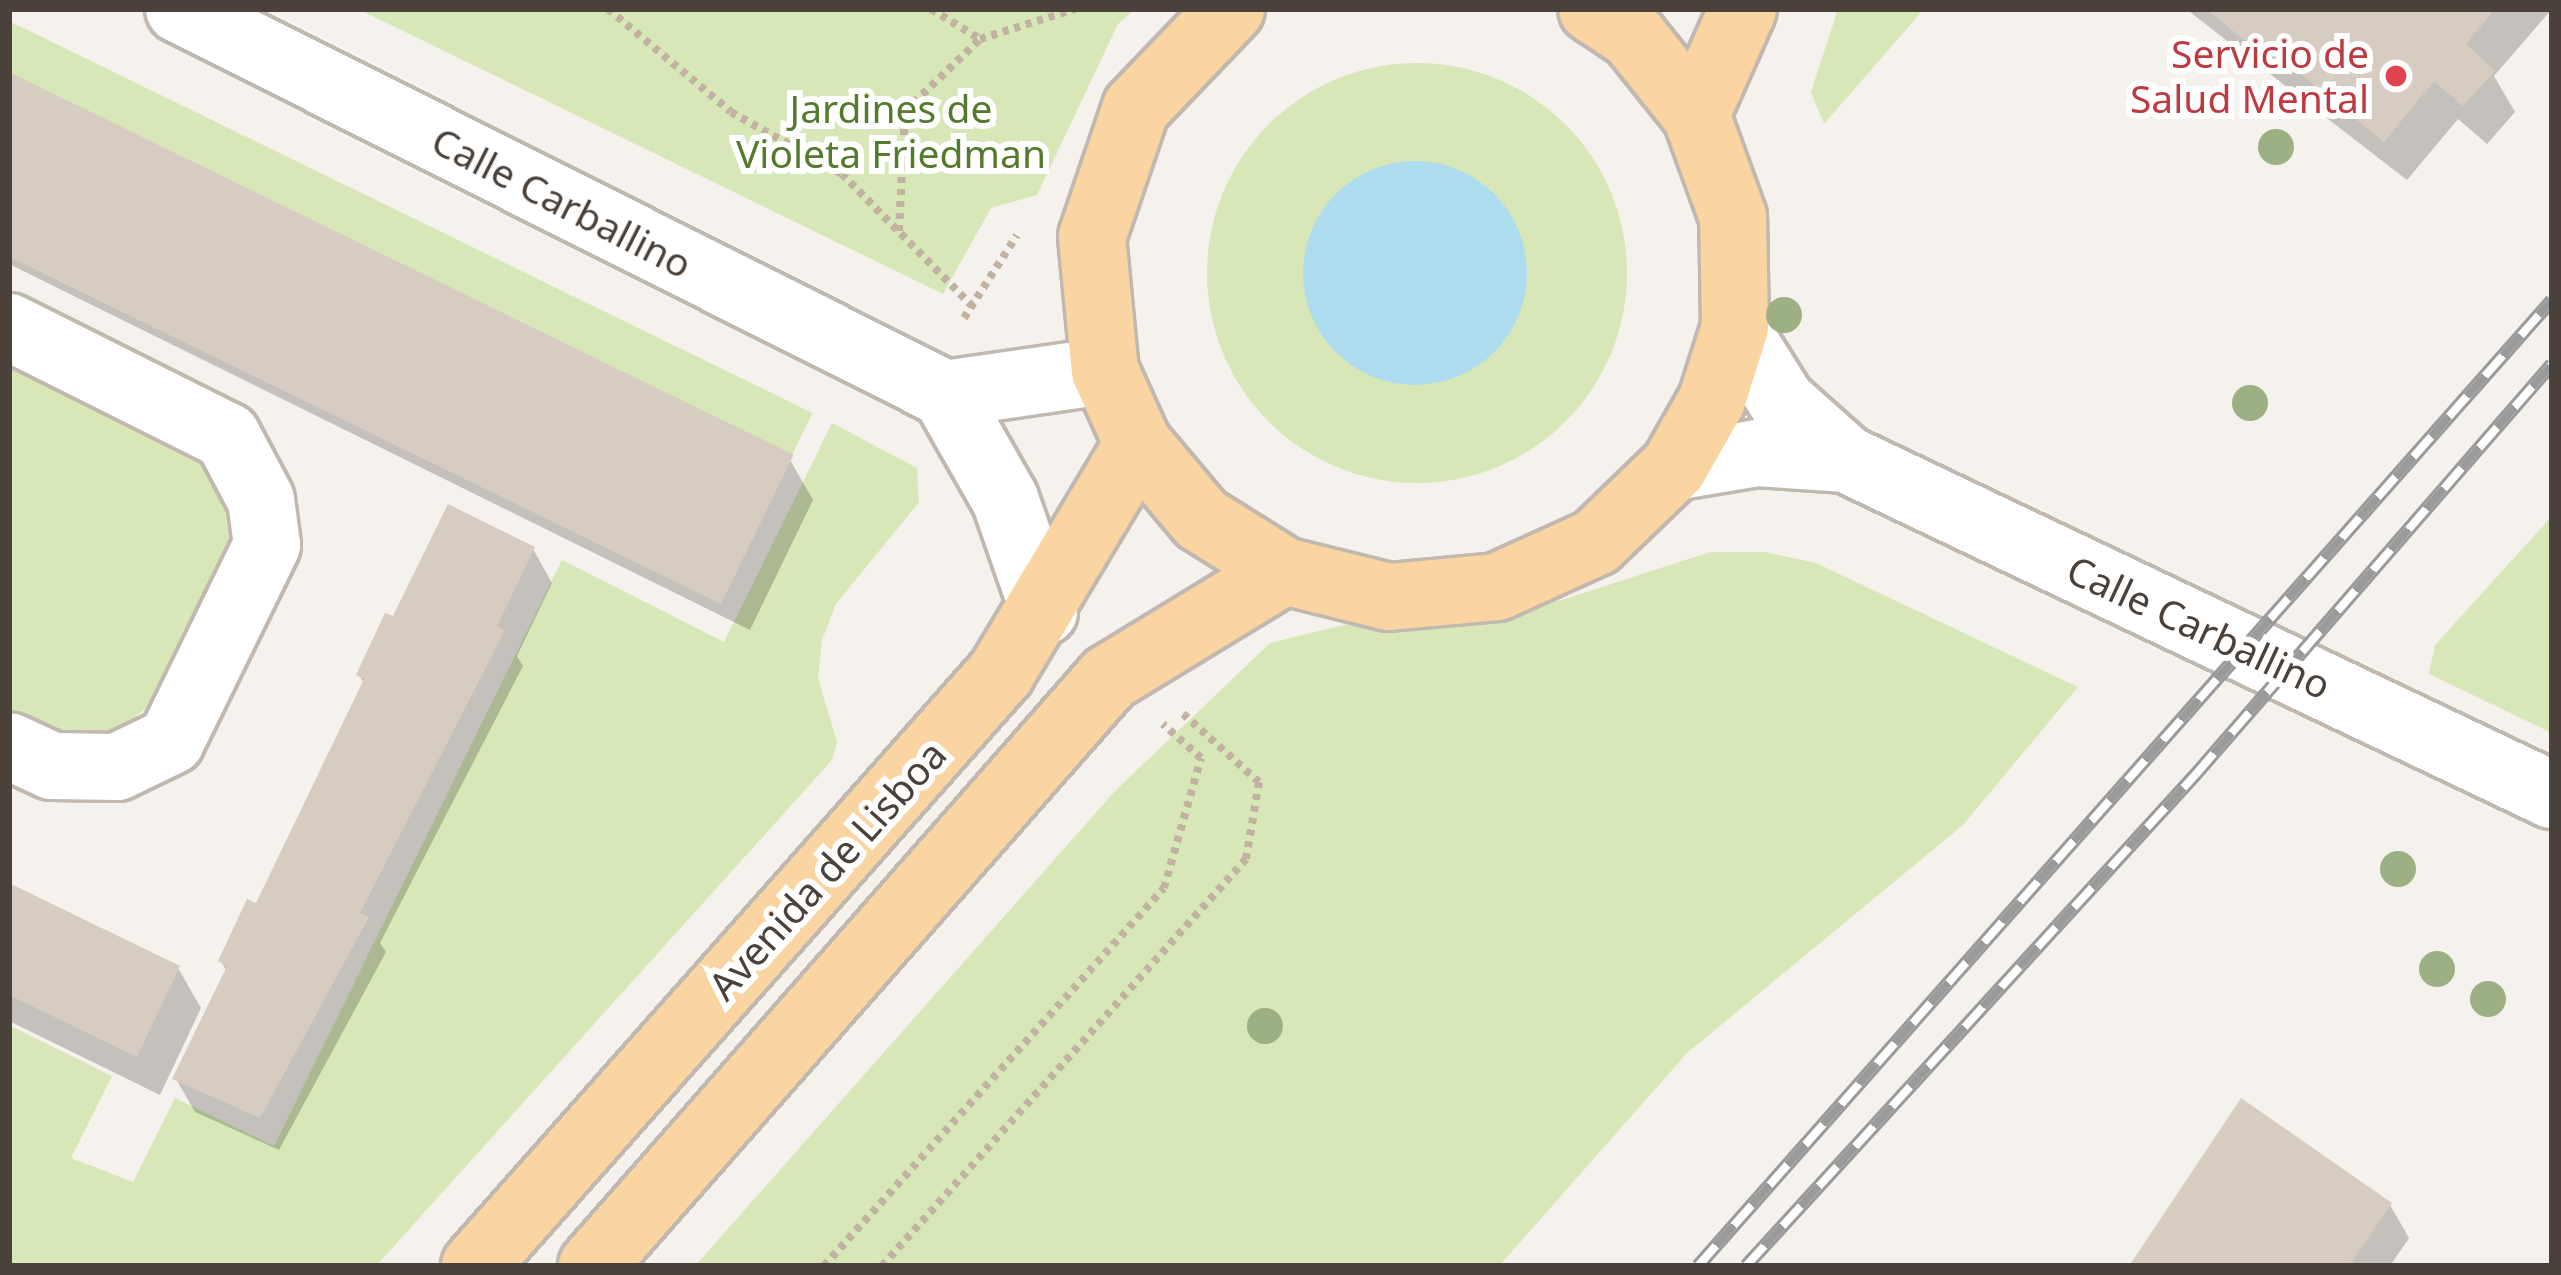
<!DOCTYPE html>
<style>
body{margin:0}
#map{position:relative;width:2561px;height:1275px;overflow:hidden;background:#f5f1ec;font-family:"Noto Sans",sans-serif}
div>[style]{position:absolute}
.green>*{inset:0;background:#d8e7b7;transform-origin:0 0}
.round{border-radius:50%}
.water>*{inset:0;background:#acdcee}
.shadow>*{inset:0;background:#0003}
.building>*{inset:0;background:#d7ccc2;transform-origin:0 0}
.path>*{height:8px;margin-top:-4px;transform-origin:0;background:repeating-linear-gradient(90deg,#c2b2a1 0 6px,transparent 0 12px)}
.roads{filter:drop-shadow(3px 0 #c1b8af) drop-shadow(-3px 0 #c1b8af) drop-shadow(0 3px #c1b8af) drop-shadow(0 -3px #c1b8af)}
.minor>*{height:66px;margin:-33px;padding:0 33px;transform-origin:33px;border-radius:33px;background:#fff}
.primary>*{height:66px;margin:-33px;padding:0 33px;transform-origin:33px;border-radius:33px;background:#fad4a1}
.rail>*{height:14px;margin-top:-7px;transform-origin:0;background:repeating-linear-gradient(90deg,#fff 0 27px,#9a9a9a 0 54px);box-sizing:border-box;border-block:3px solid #9a9a9a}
.trees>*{width:36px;height:36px;margin:-18px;border-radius:50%;background:#9db084}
.dots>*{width:33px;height:33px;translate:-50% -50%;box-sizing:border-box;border:6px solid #fff;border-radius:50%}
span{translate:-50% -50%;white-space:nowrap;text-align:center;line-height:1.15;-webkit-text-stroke:12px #fff;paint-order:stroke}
.health-label{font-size:39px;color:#be3a42}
.right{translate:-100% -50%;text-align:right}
.park-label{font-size:39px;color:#557a2e}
.street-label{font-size:39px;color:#4a413a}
.frame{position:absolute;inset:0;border:12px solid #4a413a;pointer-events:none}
</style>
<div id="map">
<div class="green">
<i style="clip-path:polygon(358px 9px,1135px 9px,1118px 24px,1037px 195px,991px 208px,943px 294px)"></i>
<i style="clip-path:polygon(1838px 9px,1924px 9px,1824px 124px,1811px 92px)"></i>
<i style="left:9px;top:21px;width:894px;height:50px;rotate:26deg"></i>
<i class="round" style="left:1207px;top:63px;width:420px;height:420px"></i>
<i style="clip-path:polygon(9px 366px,193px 452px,230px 511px,233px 540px,167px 692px,113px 734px,68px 739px,9px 709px)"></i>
<i style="clip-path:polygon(832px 423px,917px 468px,919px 502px,836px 604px,822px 640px,818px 678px,837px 742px,832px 760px,376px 1266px,9px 1266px,9px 1025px,112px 1076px,71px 1158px,133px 1182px,175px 1098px,274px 1146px,562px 560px,724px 642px)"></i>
<i style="clip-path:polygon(2552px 516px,2552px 733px,2429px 674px,2435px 645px)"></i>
<i style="clip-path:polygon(1710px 552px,1765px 552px,1816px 563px,2078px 687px,1963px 825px,1687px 1053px,1499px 1266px,695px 1266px,1115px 791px,1270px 643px,1380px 616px,1503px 611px,1562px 600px)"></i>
</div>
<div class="water">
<i class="round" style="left:1303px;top:161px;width:224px;height:224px"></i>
</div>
<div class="shadow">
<i style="clip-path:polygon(2186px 9px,2552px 9px,2494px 76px,2515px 112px,2487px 144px,2458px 119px,2407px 180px)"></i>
<i style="clip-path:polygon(9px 75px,790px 460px,813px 500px,750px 630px,9px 264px)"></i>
<i style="clip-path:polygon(533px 549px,552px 583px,517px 656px,523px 666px,380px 943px,386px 952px,279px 1150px,195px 1112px,176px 1079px,227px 972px,221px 961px,257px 906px,364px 683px,359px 675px,394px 620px)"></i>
<i style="clip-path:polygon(9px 886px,178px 968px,201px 1008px,160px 1095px,9px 1021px)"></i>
<i style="clip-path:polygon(2390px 1205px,2409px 1238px,2390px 1266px,2133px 1266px)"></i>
</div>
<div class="building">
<i style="clip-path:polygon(2206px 9px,2495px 9px,2466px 44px,2495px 71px,2463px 106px,2434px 81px,2384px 142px,2270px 49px,2264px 56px)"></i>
<i style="left:9px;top:72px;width:873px;height:166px;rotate:26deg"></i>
<i style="clip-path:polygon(448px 504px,535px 547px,497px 626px,505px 630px,360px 913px,369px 917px,260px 1118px,172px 1079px,227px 966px,218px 961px,247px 899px,256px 903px,364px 679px,356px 675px,385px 613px,393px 616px)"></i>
<i style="clip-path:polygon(9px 883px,180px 966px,137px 1057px,9px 995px)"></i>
<i style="clip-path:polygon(2241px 1098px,2392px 1203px,2349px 1266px,2129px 1266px)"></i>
</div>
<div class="path">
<i style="left:608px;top:9px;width:160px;rotate:39.9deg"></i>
<i style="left:731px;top:112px;width:127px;rotate:29.2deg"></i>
<i style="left:842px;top:174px;width:185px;rotate:45.4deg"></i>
<i style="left:931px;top:9px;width:57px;rotate:31.5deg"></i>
<i style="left:980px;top:39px;width:100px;rotate:-17.5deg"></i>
<i style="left:899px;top:231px;width:120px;rotate:-87.1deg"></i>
<i style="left:905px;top:111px;width:104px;rotate:-43.8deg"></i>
<i style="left:964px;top:318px;width:98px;rotate:-57.4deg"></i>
<i style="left:824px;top:1266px;width:508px;rotate:-48.03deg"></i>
<i style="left:1164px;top:888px;width:135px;rotate:-74.1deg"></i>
<i style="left:1201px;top:758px;width:51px;rotate:-138.2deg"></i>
<i style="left:882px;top:1266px;width:546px;rotate:-48.19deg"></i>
<i style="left:1246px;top:859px;width:78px;rotate:-80.4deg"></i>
<i style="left:1259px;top:782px;width:103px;rotate:-138.1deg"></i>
</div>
<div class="roads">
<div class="minor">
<i style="left:179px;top:9px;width:857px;rotate:26.68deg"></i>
<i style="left:945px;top:394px;width:121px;rotate:60.3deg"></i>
<i style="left:1005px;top:499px;width:119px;rotate:70.8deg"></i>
<i style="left:9px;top:327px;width:244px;rotate:26.6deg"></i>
<i style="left:227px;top:436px;width:72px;rotate:62deg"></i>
<i style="left:261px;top:500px;width:45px;rotate:82.4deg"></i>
<i style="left:267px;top:545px;width:218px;rotate:116.1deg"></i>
<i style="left:171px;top:741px;width:60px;rotate:154.3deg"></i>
<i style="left:117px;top:767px;width:65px;rotate:-179.1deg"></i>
<i style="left:52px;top:766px;width:47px;rotate:-155.1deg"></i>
<i style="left:1735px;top:327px;width:89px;rotate:57.9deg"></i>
<i style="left:1782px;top:402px;width:86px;rotate:41.7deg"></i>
<i style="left:1846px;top:459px;width:782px;rotate:25.45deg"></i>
<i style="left:945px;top:394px;width:162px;rotate:-8.2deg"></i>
<i style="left:1674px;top:467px;width:85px;rotate:-9.5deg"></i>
<i style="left:1758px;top:453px;width:88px;rotate:3.9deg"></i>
</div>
<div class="primary">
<i style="left:1231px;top:9px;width:137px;rotate:133.8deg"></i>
<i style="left:1136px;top:108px;width:136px;rotate:108.8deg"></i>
<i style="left:1092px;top:237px;width:135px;rotate:84.5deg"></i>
<i style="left:1105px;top:371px;width:80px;rotate:65.7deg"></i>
<i style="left:1138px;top:444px;width:98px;rotate:50deg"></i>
<i style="left:1201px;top:519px;width:98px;rotate:32.1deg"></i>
<i style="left:1284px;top:571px;width:108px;rotate:13.9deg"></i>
<i style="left:1389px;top:597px;width:108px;rotate:-5.3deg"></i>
<i style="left:1497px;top:587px;width:109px;rotate:-24.4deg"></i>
<i style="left:1596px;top:542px;width:108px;rotate:-43.9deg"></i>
<i style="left:1674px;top:467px;width:77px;rotate:-60.4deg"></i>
<i style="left:1712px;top:400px;width:77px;rotate:-72.5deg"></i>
<i style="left:1735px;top:327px;width:110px;rotate:-91deg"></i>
<i style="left:1733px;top:217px;width:109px;rotate:-109.9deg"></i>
<i style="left:1696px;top:115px;width:101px;rotate:-128.6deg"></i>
<i style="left:1633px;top:36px;width:49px;rotate:-146.6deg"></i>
<i style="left:1696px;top:115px;width:116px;rotate:-66.1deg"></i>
<i style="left:475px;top:1266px;width:793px;rotate:-48.43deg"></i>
<i style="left:1001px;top:673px;width:267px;rotate:-59.1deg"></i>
<i style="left:592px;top:1266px;width:783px;rotate:-48.68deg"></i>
<i style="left:1109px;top:678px;width:205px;rotate:-31.4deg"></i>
</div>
</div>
<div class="rail">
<i style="left:1698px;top:1266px;width:1289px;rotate:-48.52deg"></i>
<i style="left:1746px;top:1266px;width:667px;rotate:-47.55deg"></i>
<i style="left:2196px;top:774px;width:543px;rotate:-49.03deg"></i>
</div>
<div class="trees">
<i style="left:2276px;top:147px"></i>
<i style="left:1784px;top:315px"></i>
<i style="left:2250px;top:403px"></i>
<i style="left:2398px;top:869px"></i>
<i style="left:2437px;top:969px"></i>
<i style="left:2488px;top:999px"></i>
<i style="left:1265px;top:1026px"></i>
</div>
<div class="dots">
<i style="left:2396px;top:76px;background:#e0444e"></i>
</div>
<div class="health-label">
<span class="right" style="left:2369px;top:76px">Servicio de<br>Salud Mental</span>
</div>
<div class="park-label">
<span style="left:891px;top:131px">Jardines de<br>Violeta Friedman</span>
</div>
<div class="street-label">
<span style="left:562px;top:202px;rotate:27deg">Calle Carballino</span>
<span style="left:2199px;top:627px;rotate:25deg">Calle Carballino</span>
<span style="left:827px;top:870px;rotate:-48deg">Avenida de Lisboa</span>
</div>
<div class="frame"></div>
</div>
